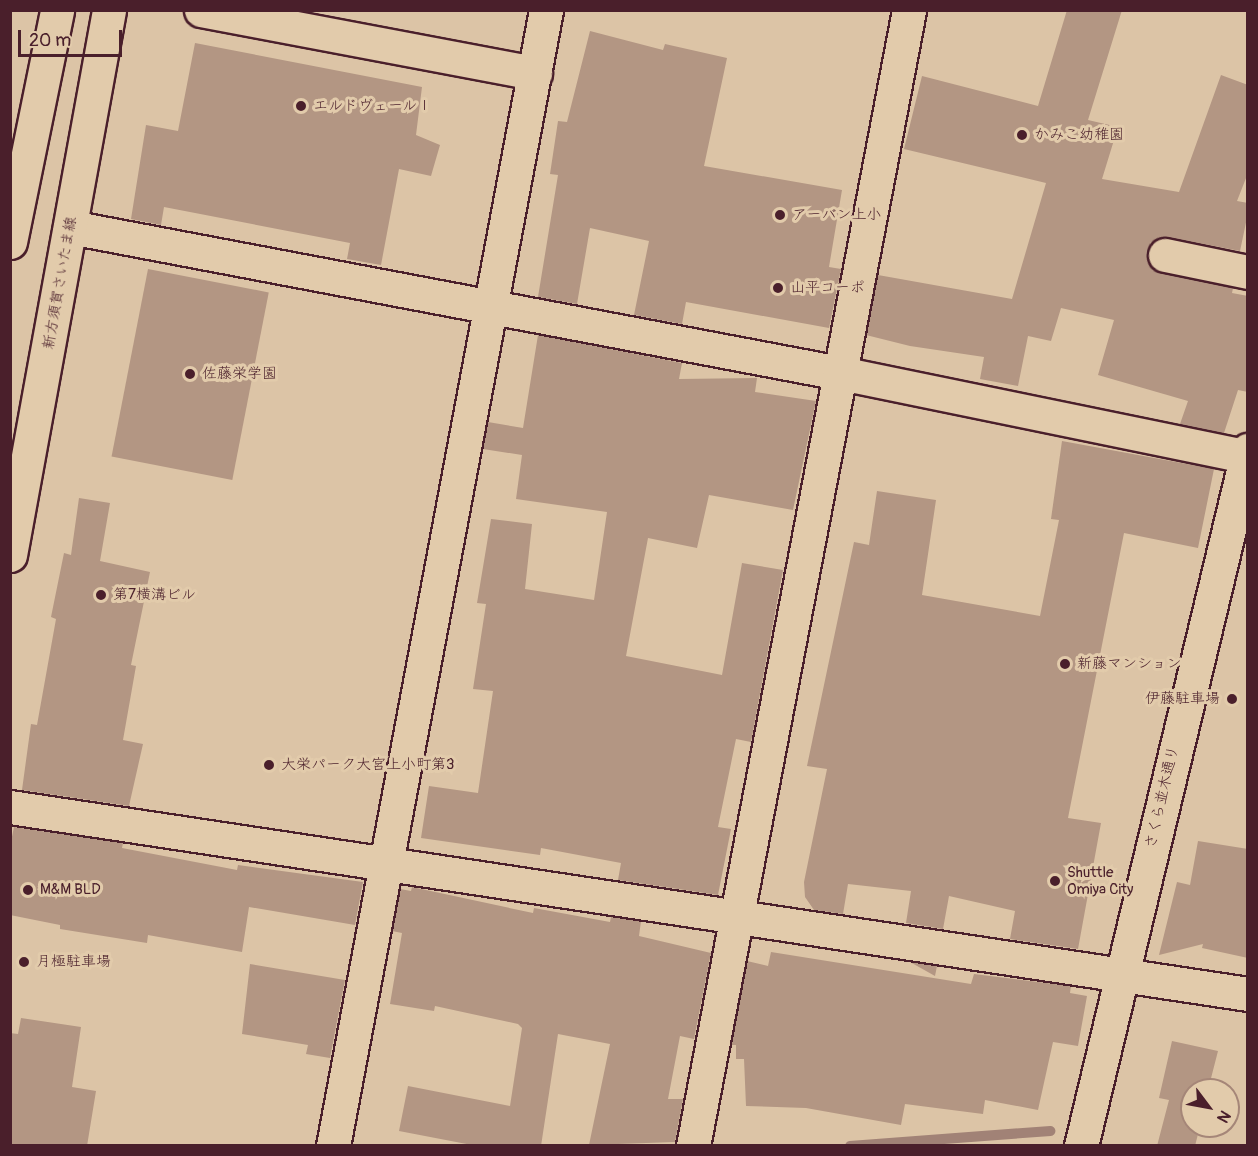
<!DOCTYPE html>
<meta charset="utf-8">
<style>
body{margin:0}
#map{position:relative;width:1258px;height:1156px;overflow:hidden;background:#dcc4a6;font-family:Pangolin,"Klee One",sans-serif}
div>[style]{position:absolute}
.stream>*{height:10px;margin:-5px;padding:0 5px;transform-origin:5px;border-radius:5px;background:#a18276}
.building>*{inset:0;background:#b39683;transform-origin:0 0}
.roads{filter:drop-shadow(2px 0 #4a1f2b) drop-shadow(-2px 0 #4a1f2b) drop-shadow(0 2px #4a1f2b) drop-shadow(0 -2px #4a1f2b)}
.minor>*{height:33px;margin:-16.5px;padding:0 16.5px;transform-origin:16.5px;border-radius:16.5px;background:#e2cbab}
.major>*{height:33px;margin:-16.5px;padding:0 16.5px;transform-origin:16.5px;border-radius:16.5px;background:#e2cbab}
.dots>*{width:16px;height:16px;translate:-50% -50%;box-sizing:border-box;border:3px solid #e2cbab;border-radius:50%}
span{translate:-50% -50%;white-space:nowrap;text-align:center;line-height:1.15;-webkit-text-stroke:6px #e2cbab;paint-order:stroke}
.poi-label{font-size:15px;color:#4a1f2b}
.left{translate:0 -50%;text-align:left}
.right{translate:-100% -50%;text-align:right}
.street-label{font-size:15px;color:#4a1f2b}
.frame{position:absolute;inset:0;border:12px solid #4a1f2b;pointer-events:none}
.north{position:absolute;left:1180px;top:1078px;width:60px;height:60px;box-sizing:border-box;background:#e2cbab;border:2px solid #a58678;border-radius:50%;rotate:122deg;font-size:16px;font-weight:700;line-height:24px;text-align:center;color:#4a1f2b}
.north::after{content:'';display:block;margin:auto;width:21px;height:27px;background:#4a1f2b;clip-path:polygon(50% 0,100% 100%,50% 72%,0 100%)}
.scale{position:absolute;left:18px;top:30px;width:104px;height:27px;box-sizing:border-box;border:3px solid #4a1f2b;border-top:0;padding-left:8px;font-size:18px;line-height:21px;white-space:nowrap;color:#4a1f2b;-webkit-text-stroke:4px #e2cbab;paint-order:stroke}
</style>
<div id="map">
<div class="stream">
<i style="left:850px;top:1146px;width:201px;rotate:-4.3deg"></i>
</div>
<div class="building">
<i style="clip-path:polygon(1067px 10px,1122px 10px,1088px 120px,1118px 127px,1102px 179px,1179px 192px,1221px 75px,1248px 85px,1248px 173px,1237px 201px,1248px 203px,1248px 213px,1240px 251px,1168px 237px,1151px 242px,1147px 252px,1152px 269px,1161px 273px,1233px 288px,1232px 293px,1248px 296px,1248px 392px,1238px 390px,1224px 433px,1180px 424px,1188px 401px,1098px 375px,1114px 320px,1061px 308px,1051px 341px,1028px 336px,1018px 386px,980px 379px,984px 357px,910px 346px,866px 335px,878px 275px,1012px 299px,1046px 183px,904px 149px,922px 76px,1038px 106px)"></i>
<i style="clip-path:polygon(590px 31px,663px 50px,665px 44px,727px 58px,704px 166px,842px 190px,829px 267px,841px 269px,829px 328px,686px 302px,682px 324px,634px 315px,649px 241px,590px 228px,577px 304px,538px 297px,558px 175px,550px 174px,558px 121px,567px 122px)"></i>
<i style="clip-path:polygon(195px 43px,422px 87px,416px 135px,440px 145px,431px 176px,399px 169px,381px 265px,347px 259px,350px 243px,164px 207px,161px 225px,131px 219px,146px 125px,178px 131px)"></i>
<i style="left:148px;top:269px;width:123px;height:191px;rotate:11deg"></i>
<i style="clip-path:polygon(538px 335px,682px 363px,679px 379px,757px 378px,755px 392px,816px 401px,793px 510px,709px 495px,697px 548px,648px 538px,626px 656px,722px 675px,742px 563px,783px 570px,751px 742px,736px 739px,718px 827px,731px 829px,718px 895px,618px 880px,621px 863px,541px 848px,540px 855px,421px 838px,429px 786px,478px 793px,493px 691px,473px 689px,486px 604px,477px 603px,491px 519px,532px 524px,525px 589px,594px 600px,607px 512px,516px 499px,522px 455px,483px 449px,488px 422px,523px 428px)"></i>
<i style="clip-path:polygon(1062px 441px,1214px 469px,1198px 548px,1124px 533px,1068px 818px,1101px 823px,1078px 949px,1010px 939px,1015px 911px,949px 896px,943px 929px,906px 923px,911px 891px,848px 884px,843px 914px,814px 910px,805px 897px,804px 882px,827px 769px,807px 766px,854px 542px,869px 545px,877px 491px,936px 500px,922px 595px,1040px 616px,1059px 520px,1051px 519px)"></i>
<i style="clip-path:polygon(79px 498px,110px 503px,100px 561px,150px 572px,131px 665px,136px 666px,123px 740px,143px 744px,129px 806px,22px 790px,31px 724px,37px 725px,56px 619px,51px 617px,64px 553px,71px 555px)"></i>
<i style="clip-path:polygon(14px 827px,123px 843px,122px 848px,237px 870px,238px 865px,363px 882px,355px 925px,249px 907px,242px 952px,148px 935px,147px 943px,60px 929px,60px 925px,10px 915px,10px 846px)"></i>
<i style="clip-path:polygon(1198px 841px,1248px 849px,1248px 958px,1202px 948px,1203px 944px,1159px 955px,1177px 882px,1190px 885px)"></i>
<i style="clip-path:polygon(412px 887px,533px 913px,534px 908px,610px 922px,611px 917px,641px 921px,639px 936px,711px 953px,694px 1039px,680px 1036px,668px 1099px,683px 1099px,675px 1142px,589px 1145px,610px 1044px,558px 1034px,541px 1146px,477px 1146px,399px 1131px,408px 1086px,510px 1106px,522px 1028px,518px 1024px,435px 1006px,434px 1011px,390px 1004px,402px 933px,392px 931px,400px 889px,411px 891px)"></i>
<i style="clip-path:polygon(771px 952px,971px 984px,974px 974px,1071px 986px,1070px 993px,1087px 996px,1078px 1046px,1053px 1042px,1038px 1110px,985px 1100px,983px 1114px,905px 1104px,901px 1125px,806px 1108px,746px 1106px,744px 1059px,736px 1059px,736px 1045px,731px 1045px,747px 961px,768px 966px)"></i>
<i style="clip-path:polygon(910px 962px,937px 966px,935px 976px)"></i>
<i style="clip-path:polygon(250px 964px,345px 980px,330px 1058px,306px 1054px,308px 1045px,242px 1034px)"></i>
<i style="clip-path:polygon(21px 1018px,81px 1027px,72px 1087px,96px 1091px,87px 1146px,10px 1146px,10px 1033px,18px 1034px)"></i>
<i style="clip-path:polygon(1172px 1041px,1218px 1051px,1208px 1090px,1192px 1090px,1192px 1126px,1200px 1126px,1195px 1146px,1157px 1146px,1169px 1100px,1159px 1098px)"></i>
</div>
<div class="roads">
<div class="minor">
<i style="left:201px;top:10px;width:340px;rotate:10.7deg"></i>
<i style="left:70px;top:227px;width:784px;rotate:10.74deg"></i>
<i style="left:840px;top:373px;width:412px;rotate:11.6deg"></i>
<i style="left:1165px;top:255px;width:85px;rotate:11.6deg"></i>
<i style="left:10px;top:807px;width:1252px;rotate:8.59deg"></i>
<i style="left:333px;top:1146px;width:1156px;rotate:-79.38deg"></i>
<i style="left:693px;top:1146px;width:1156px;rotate:-79.23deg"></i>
<i style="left:1081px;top:1146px;width:716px;rotate:-76.51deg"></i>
</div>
<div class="major">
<i style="left:10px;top:242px;width:237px;rotate:-78.5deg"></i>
<i style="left:10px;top:555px;width:554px;rotate:-79.7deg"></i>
</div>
</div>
<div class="dots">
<i style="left:301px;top:106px;background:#4a1f2b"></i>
<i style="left:1022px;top:135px;background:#4a1f2b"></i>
<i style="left:780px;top:215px;background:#4a1f2b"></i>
<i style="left:778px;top:288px;background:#4a1f2b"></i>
<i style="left:190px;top:374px;background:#4a1f2b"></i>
<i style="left:101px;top:595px;background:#4a1f2b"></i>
<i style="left:1065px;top:664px;background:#4a1f2b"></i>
<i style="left:1232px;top:699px;background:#4a1f2b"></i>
<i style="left:269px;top:765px;background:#4a1f2b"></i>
<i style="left:1055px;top:881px;background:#4a1f2b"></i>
<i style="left:28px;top:890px;background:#4a1f2b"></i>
<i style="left:24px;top:962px;background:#4a1f2b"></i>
</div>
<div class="poi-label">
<span class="left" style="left:313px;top:106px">エルドヴェールⅠ</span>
<span class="left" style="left:1034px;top:135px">かみこ幼稚園</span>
<span class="left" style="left:792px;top:215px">アーバン上小</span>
<span class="left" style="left:790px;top:288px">山平コーポ</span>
<span class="left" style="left:202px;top:374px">佐藤栄学園</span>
<span class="left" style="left:113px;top:595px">第7横溝ビル</span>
<span class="left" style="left:1077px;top:664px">新藤マンション</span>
<span class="right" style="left:1220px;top:699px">伊藤駐車場</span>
<span class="left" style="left:281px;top:765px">大栄パーク大宮上小町第3</span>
<span class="left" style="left:1067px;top:881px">Shuttle<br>Omiya City</span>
<span class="left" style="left:40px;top:890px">M&amp;M BLD</span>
<span class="left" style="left:36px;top:962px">月極駐車場</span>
</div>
<div class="street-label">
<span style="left:60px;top:283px;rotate:-80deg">新方須賀さいたま線</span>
<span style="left:1162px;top:797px;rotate:-77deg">さくら並木通り</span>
</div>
<div class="frame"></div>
<div class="north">N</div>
<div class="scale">20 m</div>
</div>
